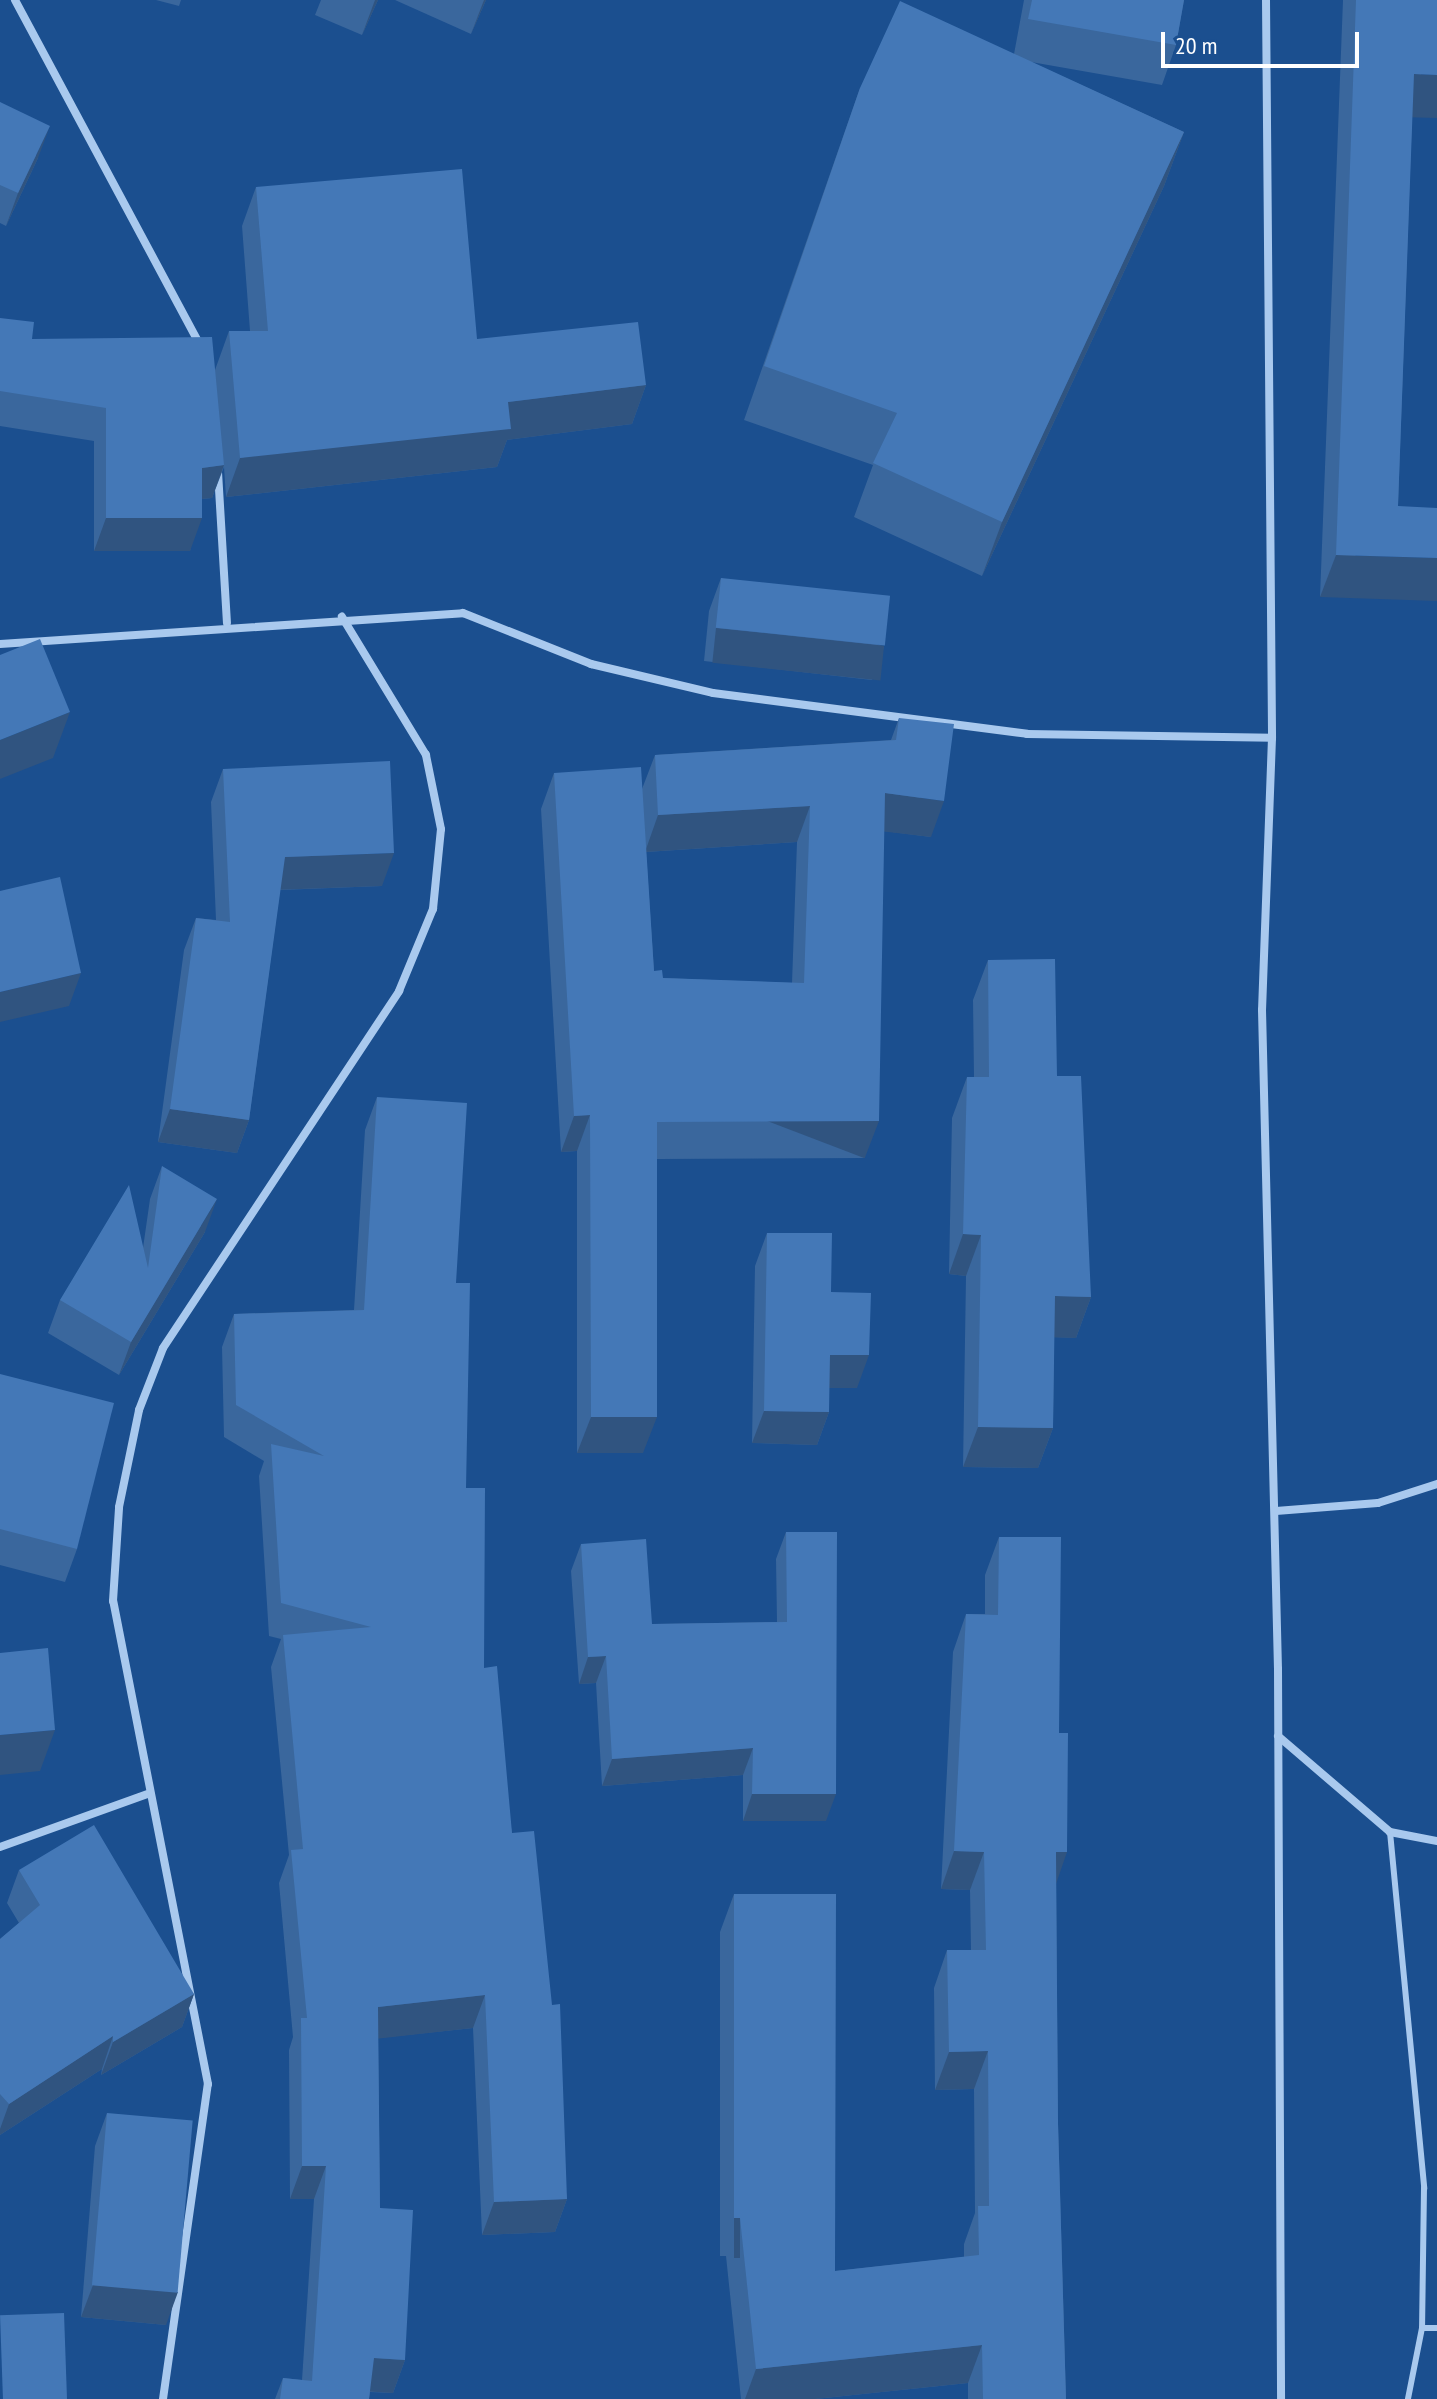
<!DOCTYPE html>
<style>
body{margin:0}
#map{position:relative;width:1437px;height:2399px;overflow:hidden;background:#1b4f8f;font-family:"PT Sans Narrow",sans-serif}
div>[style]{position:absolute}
.lane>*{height:6px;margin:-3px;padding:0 3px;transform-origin:3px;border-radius:3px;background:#a9c9ee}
.street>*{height:8px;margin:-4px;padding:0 4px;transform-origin:4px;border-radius:4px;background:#a9c9ee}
.wall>*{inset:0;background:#3a679d}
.shaded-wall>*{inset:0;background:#305480;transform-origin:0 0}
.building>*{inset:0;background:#4478b7;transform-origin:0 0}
span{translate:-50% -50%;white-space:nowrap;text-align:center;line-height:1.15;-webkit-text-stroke:6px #1b4f8f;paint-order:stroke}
.scale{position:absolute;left:1161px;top:32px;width:198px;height:36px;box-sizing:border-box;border:4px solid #fff;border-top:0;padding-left:10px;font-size:24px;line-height:28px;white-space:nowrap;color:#fff;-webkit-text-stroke:6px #1b4f8f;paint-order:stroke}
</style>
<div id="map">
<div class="lane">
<i style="left:1390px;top:1832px;width:358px;rotate:84.5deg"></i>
<i style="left:1424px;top:2188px;width:140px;rotate:90.8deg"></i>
<i style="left:1422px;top:2328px;width:72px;rotate:101.2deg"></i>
<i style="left:1422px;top:2328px;width:15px"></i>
</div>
<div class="street">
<i style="left:15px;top:0;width:391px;rotate:61.8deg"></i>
<i style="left:1266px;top:0;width:738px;rotate:89.53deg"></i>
<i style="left:1272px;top:738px;width:272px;rotate:92.1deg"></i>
<i style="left:1262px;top:1010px;width:659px;rotate:88.61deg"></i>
<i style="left:1278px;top:1669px;width:730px;rotate:89.76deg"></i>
<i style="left:218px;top:472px;width:151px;rotate:86.6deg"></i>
<i style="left:0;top:644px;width:464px;rotate:-3.8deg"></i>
<i style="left:463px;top:613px;width:138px;rotate:21.7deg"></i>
<i style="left:591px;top:664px;width:125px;rotate:13.4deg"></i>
<i style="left:713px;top:693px;width:317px;rotate:7.4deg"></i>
<i style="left:1027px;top:734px;width:245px;rotate:0.9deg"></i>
<i style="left:1276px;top:1511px;width:102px;rotate:-4.5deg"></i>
<i style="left:1378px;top:1503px;width:62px;rotate:-17.9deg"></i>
<i style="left:1278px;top:1736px;width:148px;rotate:40.6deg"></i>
<i style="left:1390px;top:1832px;width:48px;rotate:10.8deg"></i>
<i style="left:0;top:1847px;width:156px;rotate:-19.8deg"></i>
<i style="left:163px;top:2399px;width:318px;rotate:-81.9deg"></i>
<i style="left:208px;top:2084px;width:492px;rotate:-101.1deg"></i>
<i style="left:113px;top:1601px;width:94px;rotate:-86.3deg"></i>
<i style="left:119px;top:1507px;width:99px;rotate:-78.3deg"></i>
<i style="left:139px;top:1410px;width:66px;rotate:-68.8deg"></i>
<i style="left:163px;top:1348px;width:428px;rotate:-56.5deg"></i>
<i style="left:399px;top:991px;width:89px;rotate:-67.5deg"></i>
<i style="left:433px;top:909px;width:80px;rotate:-84.3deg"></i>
<i style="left:441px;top:829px;width:76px;rotate:-101.5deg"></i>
<i style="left:426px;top:755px;width:162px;rotate:-121.3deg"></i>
</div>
<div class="wall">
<i style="clip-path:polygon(156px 0,181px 0,179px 6px)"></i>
<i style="clip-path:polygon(321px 0,378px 0,362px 35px,315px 15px)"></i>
<i style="clip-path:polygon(395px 0,486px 0,471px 34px)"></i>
<i style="clip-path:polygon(1024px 0,1184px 0,1176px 45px,1162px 85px,1031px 62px,1184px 132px,1164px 186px,982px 576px,854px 517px,873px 465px,744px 420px,860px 88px,1014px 54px)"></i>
<i style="clip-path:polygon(1343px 0,1437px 0,1412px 117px,1398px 506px,1320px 597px)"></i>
<i style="clip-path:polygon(0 102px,38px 158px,6px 226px,0 223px)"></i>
<i style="clip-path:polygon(256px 187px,477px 339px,646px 385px,632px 424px,507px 440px,497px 467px,226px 497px,224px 467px,212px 498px,202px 499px,190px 551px,94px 551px,94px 441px,0 426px,0 318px,32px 339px,215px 370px,229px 331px,250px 331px,242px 226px)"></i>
<i style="clip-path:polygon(721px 578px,884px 647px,872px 680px,704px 661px,709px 611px)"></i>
<i style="clip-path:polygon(evenodd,899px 718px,931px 837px,884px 831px,865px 1158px,657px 1159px,643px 1453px,577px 1453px,577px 1151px,561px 1152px,541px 809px,554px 773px,642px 789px,655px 755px,891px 740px,899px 718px,797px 842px,792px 983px,663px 978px,654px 971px,646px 852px,797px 842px)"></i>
<i style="clip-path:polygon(223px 769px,382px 886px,280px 890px,249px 1120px,237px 1153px,158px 1142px,184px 950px,196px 918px,216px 920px,211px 802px)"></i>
<i style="clip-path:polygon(988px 960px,1057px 1076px,1091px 1297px,1076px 1338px,1054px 1337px,1053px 1428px,1038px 1468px,963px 1467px,966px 1276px,949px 1274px,952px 1118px,967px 1077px,974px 1077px,973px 1000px)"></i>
<i style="clip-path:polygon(377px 1097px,456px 1283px,466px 1488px,484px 1668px,512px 1833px,567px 2199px,555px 2232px,482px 2235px,473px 2028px,378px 2038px,380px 2208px,405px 2360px,393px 2393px,370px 2392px,369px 2399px,275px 2399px,283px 2378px,302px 2380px,314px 2199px,290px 2199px,289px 2050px,293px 2037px,279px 1883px,289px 1855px,271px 1667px,281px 1639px,269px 1636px,259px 1476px,264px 1461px,224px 1437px,222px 1347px,234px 1314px,354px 1310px,365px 1130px)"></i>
<i style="clip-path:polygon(162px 1166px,205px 1232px,119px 1375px,48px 1333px,60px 1300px,143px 1248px,150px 1199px)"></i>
<i style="clip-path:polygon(767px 1233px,831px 1292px,857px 1388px,829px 1388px,829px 1412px,817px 1445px,752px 1443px,755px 1266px)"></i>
<i style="clip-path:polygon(0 1374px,77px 1549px,65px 1582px,0 1565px)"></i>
<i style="clip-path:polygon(786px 1532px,826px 1821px,743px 1821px,743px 1775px,602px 1786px,596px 1683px,579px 1684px,571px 1571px,581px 1544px,652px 1624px,777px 1622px,776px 1559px)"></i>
<i style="clip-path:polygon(999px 1537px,1056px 1882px,1058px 2123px,1066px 2399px,968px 2399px,968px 2383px,815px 2399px,741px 2399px,726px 2256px,720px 2256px,720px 1932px,734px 1894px,835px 2271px,964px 2257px,964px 2244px,975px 2213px,974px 2089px,935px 2090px,934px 1988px,947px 1950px,971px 1950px,970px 1890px,941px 1889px,953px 1652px,966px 1614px,985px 1614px,985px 1575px)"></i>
<i style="clip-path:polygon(19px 1870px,194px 1994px,182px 2027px,101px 2075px,102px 2069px,0 2135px,0 1939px,19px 1923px,7px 1903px)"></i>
<i style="clip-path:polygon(107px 2113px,166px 2325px,81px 2317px,95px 2146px)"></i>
</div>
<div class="shaded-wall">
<i style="clip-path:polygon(375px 0,378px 0,362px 35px)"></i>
<i style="clip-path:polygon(484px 0,486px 0,471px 34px)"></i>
<i style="clip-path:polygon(1414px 74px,1437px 75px,1437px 118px,1398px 117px)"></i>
<i style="clip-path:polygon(50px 126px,38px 158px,6px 226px,18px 193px)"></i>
<i style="clip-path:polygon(1184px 132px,1164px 186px,982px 576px,1002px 522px)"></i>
<i style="clip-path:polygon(646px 385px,632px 424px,507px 440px,497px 467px,226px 497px,240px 458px,508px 402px)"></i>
<i style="clip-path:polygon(224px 465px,212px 498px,191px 500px,202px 468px)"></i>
<i style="clip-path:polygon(106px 518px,202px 518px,190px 551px,94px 551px)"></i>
<i style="clip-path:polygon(1336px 555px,1437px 558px,1437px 601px,1320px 597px)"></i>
<i style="left:716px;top:628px;width:169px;height:35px;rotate:6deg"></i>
<i style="clip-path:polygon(70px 712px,53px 758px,0 779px,0 740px)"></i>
<i style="clip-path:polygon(885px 793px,944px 801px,931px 837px,871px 830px)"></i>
<i style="clip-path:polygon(810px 806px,797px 842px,645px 852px,658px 815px)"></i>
<i style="clip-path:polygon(394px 853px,382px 886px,273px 890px,285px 857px)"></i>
<i style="clip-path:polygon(81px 973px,69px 1006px,0 1022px,0 992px)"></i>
<i style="clip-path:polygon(170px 1109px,249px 1120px,237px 1153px,158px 1142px)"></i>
<i style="clip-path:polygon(590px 1115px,577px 1151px,561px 1152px,574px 1116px)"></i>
<i style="left:879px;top:1121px;width:40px;height:222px;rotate:111deg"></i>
<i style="clip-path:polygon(217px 1199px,205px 1232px,119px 1375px,131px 1342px)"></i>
<i style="clip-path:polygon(963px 1234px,981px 1235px,966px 1276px,949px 1274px)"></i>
<i style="clip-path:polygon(1055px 1296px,1091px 1297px,1076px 1338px,1040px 1337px)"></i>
<i style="clip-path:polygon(830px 1355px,869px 1355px,857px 1388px,818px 1388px)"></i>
<i style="clip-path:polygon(764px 1411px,829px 1412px,817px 1445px,752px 1443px)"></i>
<i style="clip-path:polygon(591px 1417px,657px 1417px,643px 1453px,577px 1453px)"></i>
<i style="clip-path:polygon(978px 1427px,1053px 1428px,1038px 1468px,963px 1467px)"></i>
<i style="clip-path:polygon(606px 1656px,596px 1683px,579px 1684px,588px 1657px)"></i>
<i style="clip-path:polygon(55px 1730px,40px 1771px,0 1775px,0 1735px)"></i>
<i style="clip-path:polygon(753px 1748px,743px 1775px,602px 1786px,612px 1759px)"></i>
<i style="clip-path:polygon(752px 1794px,836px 1794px,826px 1821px,743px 1821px)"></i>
<i style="clip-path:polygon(954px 1851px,984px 1852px,970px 1890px,941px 1889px)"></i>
<i style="clip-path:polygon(1056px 1852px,1067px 1852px,1054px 1890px)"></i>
<i style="clip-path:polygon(194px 1994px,182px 2027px,101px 2075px,113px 2042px)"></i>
<i style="clip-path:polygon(485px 1995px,473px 2028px,366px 2040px,378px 2007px)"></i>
<i style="clip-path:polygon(113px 2036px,102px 2069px,0 2135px,0 2129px,9px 2104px)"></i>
<i style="clip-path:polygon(988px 2051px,974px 2089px,935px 2090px,949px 2052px)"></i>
<i style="clip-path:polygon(302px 2166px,326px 2166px,314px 2199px,290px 2199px)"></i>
<i style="clip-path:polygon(567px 2199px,555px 2232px,482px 2235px,494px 2202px)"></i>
<i style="left:734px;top:2218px;width:6px;height:40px"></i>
<i style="clip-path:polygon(93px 2285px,178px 2292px,166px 2325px,81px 2317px)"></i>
<i style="clip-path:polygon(982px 2345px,968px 2383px,815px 2399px,745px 2399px,756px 2369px)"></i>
<i style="clip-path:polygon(374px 2358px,405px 2360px,393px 2393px,362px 2391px)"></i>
</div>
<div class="building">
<i style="clip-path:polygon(1032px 0,1184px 0,1176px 45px,1028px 19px)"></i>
<i style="clip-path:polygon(1356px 0,1437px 0,1437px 75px,1414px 74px,1398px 506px,1437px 508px,1437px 558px,1336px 555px)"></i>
<i style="clip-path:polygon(900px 1px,1184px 132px,1002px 522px,873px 463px,897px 413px,764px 366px,860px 88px)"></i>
<i style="clip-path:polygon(0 102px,50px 126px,18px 193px,0 185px)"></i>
<i style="clip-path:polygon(462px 169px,477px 339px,638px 322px,646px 385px,508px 402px,511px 429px,240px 458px,229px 331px,268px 331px,256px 187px)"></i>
<i style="clip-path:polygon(0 318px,34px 322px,32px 339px,212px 337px,224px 465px,202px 468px,202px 518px,106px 518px,106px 408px,0 391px)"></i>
<i style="left:721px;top:578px;width:170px;height:50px;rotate:6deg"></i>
<i style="clip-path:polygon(40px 639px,70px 712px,0 740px,0 655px)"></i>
<i style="clip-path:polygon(899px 718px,954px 724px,944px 801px,885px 793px,879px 1121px,657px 1122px,657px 1417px,591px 1417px,590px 1115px,574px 1116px,554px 773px,641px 767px,654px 971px,662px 970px,663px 978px,804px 983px,810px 806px,658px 815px,655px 755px,896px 740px)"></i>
<i style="clip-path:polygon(390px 761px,394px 853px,285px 857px,249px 1120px,170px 1109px,196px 918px,230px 922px,223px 769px)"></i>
<i style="clip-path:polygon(60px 877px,81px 973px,0 992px,0 891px)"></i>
<i style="clip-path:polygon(1055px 959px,1057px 1076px,1081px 1076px,1091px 1297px,1055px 1296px,1053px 1428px,978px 1427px,981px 1235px,963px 1234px,967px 1077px,989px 1077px,988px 960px)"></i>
<i style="clip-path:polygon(377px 1097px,467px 1103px,456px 1283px,470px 1283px,466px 1488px,485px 1488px,484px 1668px,497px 1666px,512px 1833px,534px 1831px,552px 2005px,560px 2004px,567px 2199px,494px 2202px,485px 1995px,378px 2007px,380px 2208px,413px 2210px,405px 2360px,374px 2358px,369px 2399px,280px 2399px,283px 2378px,312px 2381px,326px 2166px,302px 2166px,301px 2018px,307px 2018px,291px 1850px,303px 1849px,283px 1635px,371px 1627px,281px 1603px,271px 1444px,324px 1456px,236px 1405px,234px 1314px,364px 1310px)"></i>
<i style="clip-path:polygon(162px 1166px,217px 1199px,131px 1342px,60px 1300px,129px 1185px,148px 1268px)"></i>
<i style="clip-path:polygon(767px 1233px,832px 1233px,831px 1292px,871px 1293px,869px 1355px,830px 1355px,829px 1412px,764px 1411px)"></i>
<i style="clip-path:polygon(0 1374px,114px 1403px,77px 1549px,0 1529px)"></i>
<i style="clip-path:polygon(786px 1532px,837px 1532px,836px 1794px,752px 1794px,753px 1748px,612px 1759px,606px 1656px,588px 1657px,581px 1544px,646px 1539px,652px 1624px,787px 1622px)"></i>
<i style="clip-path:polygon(999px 1537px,1061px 1537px,1059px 1733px,1068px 1733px,1067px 1852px,1056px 1852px,1058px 2123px,1066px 2399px,983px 2399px,982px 2345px,756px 2369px,740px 2218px,734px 2218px,734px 1894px,836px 1894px,835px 2271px,979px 2255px,978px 2206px,989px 2206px,988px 2051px,949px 2052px,947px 1950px,986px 1950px,984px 1852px,954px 1851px,966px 1614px,998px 1615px)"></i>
<i style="clip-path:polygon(48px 1648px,55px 1730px,0 1735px,0 1653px)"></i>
<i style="clip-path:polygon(94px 1825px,194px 1994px,113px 2042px,113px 2036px,9px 2104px,0 2094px,0 1939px,40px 1905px,19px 1870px)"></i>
<i style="left:107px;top:2113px;width:86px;height:173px;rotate:5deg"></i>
<i style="left:64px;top:2313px;width:86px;height:64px;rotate:88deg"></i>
</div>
<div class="scale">20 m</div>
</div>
